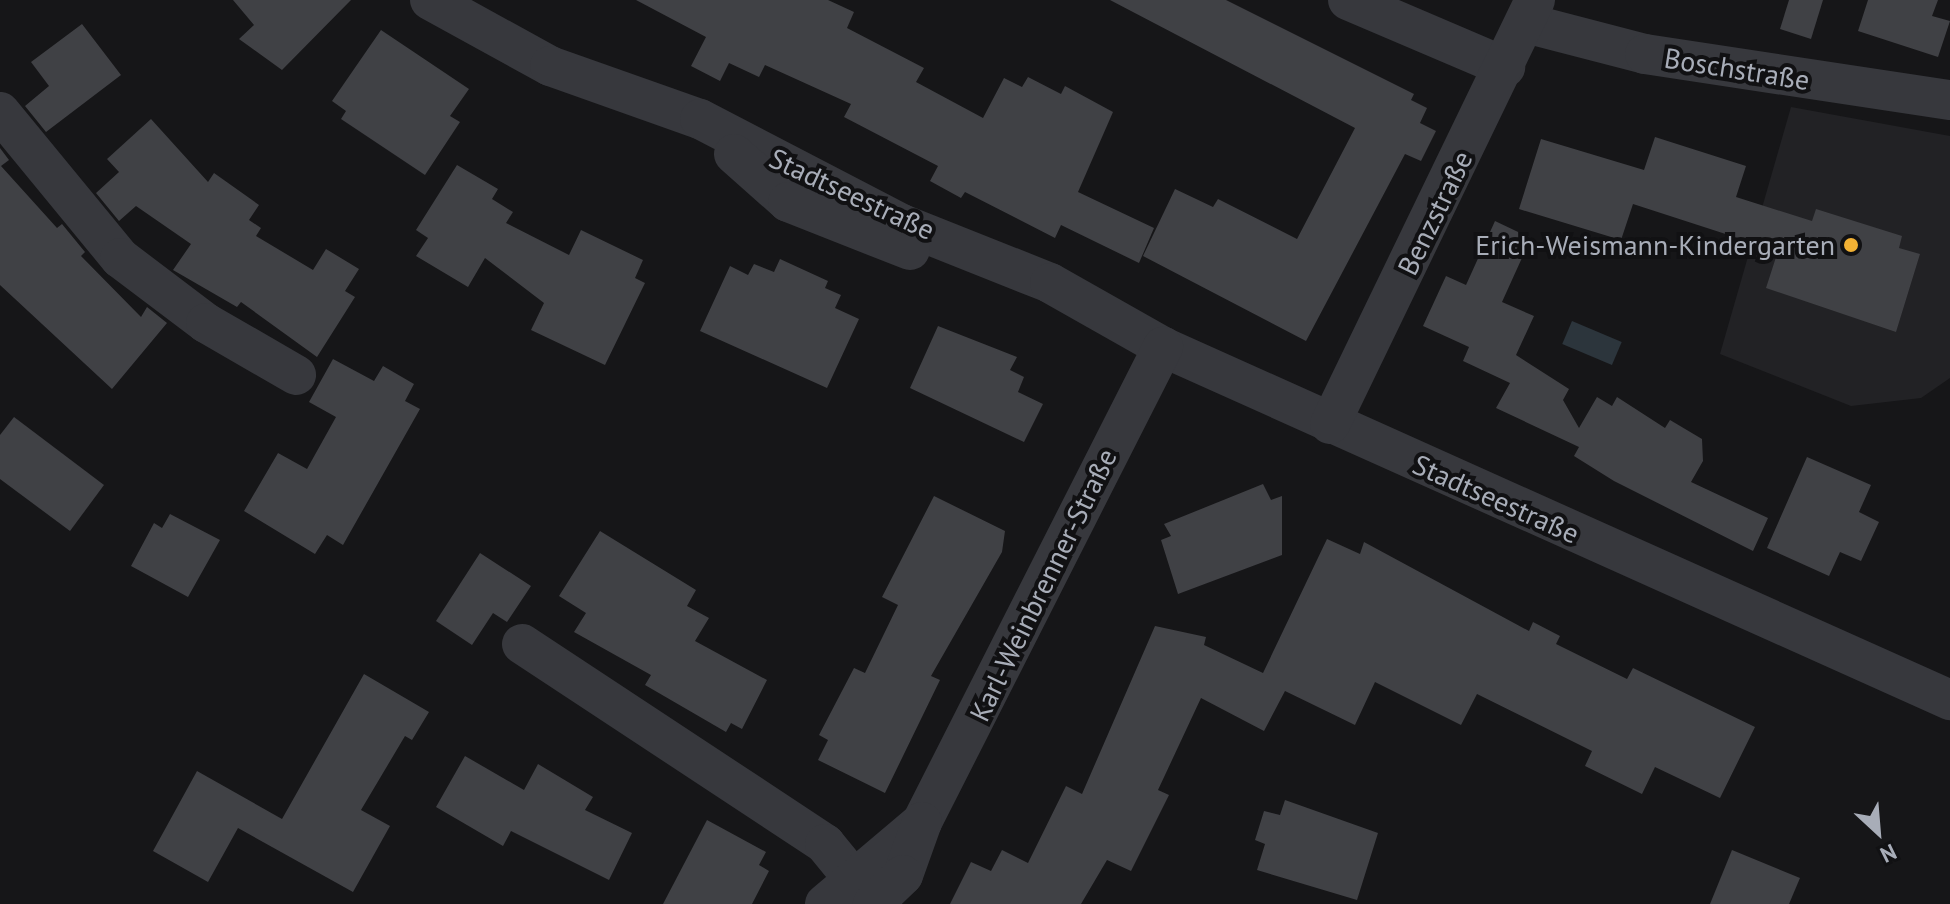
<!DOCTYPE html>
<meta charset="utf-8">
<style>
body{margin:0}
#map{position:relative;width:1950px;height:904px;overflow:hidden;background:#161618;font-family:"PT Sans",sans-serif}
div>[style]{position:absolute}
.built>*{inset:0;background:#222225}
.water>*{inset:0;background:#2c353c;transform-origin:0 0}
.building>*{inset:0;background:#404145}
.minor>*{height:40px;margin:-20px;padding:0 20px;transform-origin:20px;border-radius:20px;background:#37383d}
.dots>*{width:22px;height:22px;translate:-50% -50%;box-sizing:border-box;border:4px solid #111113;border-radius:50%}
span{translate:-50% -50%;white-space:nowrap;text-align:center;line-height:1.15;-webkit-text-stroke:8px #111113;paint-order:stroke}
.street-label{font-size:28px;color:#a8adb8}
.poi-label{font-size:28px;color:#a8adb8}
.right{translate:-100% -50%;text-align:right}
.north{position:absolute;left:1838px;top:792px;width:80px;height:80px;-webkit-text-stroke:6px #111113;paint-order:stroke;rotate:154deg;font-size:22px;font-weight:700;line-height:32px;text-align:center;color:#a8adb8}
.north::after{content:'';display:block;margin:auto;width:28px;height:36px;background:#a8adb8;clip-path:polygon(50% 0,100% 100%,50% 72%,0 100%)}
</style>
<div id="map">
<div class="built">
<i style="clip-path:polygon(1791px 107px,1950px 136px,1950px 378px,1921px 398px,1851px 406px,1720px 354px)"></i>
</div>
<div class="water">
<i style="left:1572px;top:321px;width:54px;height:25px;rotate:23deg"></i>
</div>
<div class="building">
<i style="clip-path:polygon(233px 0,351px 0,282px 70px,239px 39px,254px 25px)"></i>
<i style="clip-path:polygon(636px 0,828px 0,854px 12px,847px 28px,924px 68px,916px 82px,983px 118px,1004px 78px,1022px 87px,1028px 77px,1061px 94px,1065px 86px,1113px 112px,1078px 192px,1154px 228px,1139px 263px,1061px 225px,1055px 238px,965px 192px,961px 198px,930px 181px,938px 166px,844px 117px,851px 104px,765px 65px,759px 77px,729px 63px,720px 81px,691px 66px,706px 37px)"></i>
<i style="clip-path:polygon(1110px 0,1226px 0,1414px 94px,1411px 100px,1427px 108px,1420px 123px,1436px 131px,1421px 161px,1405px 154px,1306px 341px,1143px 256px,1175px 189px,1213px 207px,1218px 199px,1297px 239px,1355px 128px)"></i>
<i style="clip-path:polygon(1789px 0,1823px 0,1811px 39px,1780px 29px)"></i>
<i style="clip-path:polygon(1868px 0,1938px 0,1932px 16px,1950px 21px,1938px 57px,1858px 31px)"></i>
<i style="clip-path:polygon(82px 24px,121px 75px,46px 132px,25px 106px,49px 86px,31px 62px)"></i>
<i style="clip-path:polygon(381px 30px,469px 89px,450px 116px,460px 122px,425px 175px,341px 119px,346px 111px,332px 101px)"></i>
<i style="clip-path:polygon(151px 119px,208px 182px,214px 173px,259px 205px,249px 220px,261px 228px,256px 236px,313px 270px,326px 249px,359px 269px,345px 291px,355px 297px,317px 357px,241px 302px,237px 307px,173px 270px,191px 244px,136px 206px,119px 221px,96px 193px,119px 172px,107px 159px)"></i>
<i style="clip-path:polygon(1655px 137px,1746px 166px,1736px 197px,1812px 221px,1816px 209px,1902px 236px,1899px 248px,1920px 254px,1896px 332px,1766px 288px,1778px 251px,1633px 204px,1621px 240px,1519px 209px,1541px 139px,1644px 170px)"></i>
<i style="clip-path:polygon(0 148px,9px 160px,1px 166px,57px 228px,62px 224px,85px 252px,81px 256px,141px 317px,147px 307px,167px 323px,112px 389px,0 285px)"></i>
<i style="clip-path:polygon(457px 165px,498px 189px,492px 199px,513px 212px,506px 223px,569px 255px,581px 230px,643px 260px,635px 278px,645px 283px,605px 365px,531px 330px,544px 303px,485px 258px,468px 287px,416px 256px,428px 238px,416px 230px)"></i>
<i style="clip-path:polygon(1495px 221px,1531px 238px,1502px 302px,1534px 316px,1516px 355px,1569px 389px,1563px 400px,1579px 428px,1597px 397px,1612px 406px,1617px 397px,1665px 428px,1670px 420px,1702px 439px,1703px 461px,1691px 482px,1768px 518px,1753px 551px,1614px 481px,1574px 456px,1579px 447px,1496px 408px,1510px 383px,1463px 361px,1469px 347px,1423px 326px,1446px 276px,1466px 285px)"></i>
<i style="clip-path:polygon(780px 259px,828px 281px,825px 288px,841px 295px,835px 308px,859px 319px,827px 388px,700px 331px,730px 266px,748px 275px,754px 264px,774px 272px)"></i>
<i style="clip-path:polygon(938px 326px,1017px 357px,1010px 370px,1024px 377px,1018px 392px,1043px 404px,1024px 442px,910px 388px)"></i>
<i style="clip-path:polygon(333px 359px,374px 381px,383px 366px,414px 384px,405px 401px,420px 409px,343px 545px,327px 535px,315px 554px,244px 511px,278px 453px,307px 469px,336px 417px,309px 402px)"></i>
<i style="clip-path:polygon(14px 417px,104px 485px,70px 531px,0 479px,0 435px)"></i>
<i style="clip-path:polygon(1807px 457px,1871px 485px,1859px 512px,1879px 522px,1861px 561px,1840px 552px,1829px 576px,1767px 548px)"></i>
<i style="clip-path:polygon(1263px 484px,1271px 500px,1282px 496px,1282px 555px,1178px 594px,1161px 540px,1171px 536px,1164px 524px)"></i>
<i style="clip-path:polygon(934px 496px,1005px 531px,1002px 552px,931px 676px,940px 680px,885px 793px,818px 760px,828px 740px,819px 735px,854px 668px,865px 673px,898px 605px,882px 597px)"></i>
<i style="clip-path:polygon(170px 514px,220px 540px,188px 597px,131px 566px,154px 523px,162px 528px)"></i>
<i style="clip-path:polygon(600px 531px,696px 590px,687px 606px,709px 618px,695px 641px,767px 680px,742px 729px,731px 723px,726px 732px,645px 685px,651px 675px,574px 632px,586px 613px,559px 596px)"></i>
<i style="clip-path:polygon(1327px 539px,1360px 554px,1364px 542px,1529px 631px,1533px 622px,1560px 636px,1556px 644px,1627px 679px,1633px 668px,1755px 727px,1720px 798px,1655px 767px,1642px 794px,1585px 766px,1592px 751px,1477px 694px,1461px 725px,1375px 682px,1355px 725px,1285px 691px,1264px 731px,1201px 698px,1158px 790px,1169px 795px,1131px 871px,1107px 860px,1081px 904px,950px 904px,971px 862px,991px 871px,1002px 850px,1028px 863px,1066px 786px,1082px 794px,1155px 626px,1206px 637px,1204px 645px,1263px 673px)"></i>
<i style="clip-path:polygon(480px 553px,531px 586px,507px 622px,493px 613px,472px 645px,436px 621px)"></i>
<i style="clip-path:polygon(364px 674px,429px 712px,412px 740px,405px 736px,361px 810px,390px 826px,353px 892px,238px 828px,208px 882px,153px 851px,197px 771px,282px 819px)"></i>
<i style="clip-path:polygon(465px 756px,524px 790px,538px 764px,593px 797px,585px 810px,632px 833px,609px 880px,511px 831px,503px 846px,436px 807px)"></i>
<i style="clip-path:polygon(1285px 800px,1378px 833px,1357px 900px,1257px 870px,1265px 844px,1255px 840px,1264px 811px,1280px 815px)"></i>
<i style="clip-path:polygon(707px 820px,766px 852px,759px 865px,769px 871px,752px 904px,663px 904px)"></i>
<i style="clip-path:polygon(1732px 850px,1800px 878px,1789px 904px,1710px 904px)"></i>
</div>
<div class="minor">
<i style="left:430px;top:0;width:137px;rotate:28.8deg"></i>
<i style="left:550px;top:66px;width:159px;rotate:19.5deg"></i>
<i style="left:700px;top:119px;width:228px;rotate:27.5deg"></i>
<i style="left:902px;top:224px;width:159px;rotate:21.7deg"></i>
<i style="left:1050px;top:283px;width:130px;rotate:29.5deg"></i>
<i style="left:1163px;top:347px;width:863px;rotate:24.16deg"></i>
<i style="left:1348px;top:0;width:171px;rotate:23.1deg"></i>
<i style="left:1526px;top:23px;width:123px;rotate:14.6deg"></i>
<i style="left:1645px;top:54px;width:308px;rotate:8.6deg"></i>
<i style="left:0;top:112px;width:189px;rotate:50.6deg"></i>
<i style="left:120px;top:258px;width:108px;rotate:37.1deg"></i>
<i style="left:206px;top:323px;width:104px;rotate:30deg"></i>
<i style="left:734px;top:154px;width:72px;rotate:41.6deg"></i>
<i style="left:788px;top:202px;width:131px;rotate:21.5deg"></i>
<i style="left:1330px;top:424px;width:471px;rotate:-64.2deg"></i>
<i style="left:522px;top:644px;width:363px;rotate:33.4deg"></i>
<i style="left:825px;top:844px;width:43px;rotate:50.7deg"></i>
<i style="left:922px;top:822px;width:533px;rotate:-63.1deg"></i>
<i style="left:825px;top:904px;width:127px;rotate:-40.2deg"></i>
<i style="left:922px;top:822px;width:56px;rotate:109.7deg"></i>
<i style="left:903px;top:875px;width:42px;rotate:136deg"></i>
</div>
<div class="dots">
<i style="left:1851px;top:245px;background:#f2b134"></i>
</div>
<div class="street-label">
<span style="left:1737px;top:69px;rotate:9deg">Boschstraße</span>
<span style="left:852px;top:194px;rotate:25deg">Stadtseestraße</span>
<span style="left:1435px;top:213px;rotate:-64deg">Benzstraße</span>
<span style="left:1496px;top:499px;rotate:24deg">Stadtseestraße</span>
<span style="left:1043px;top:585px;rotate:-64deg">Karl-Weinbrenner-Straße</span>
</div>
<div class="poi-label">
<span class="right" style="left:1835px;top:245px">Erich-Weismann-Kindergarten</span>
</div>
<div class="north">N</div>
</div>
